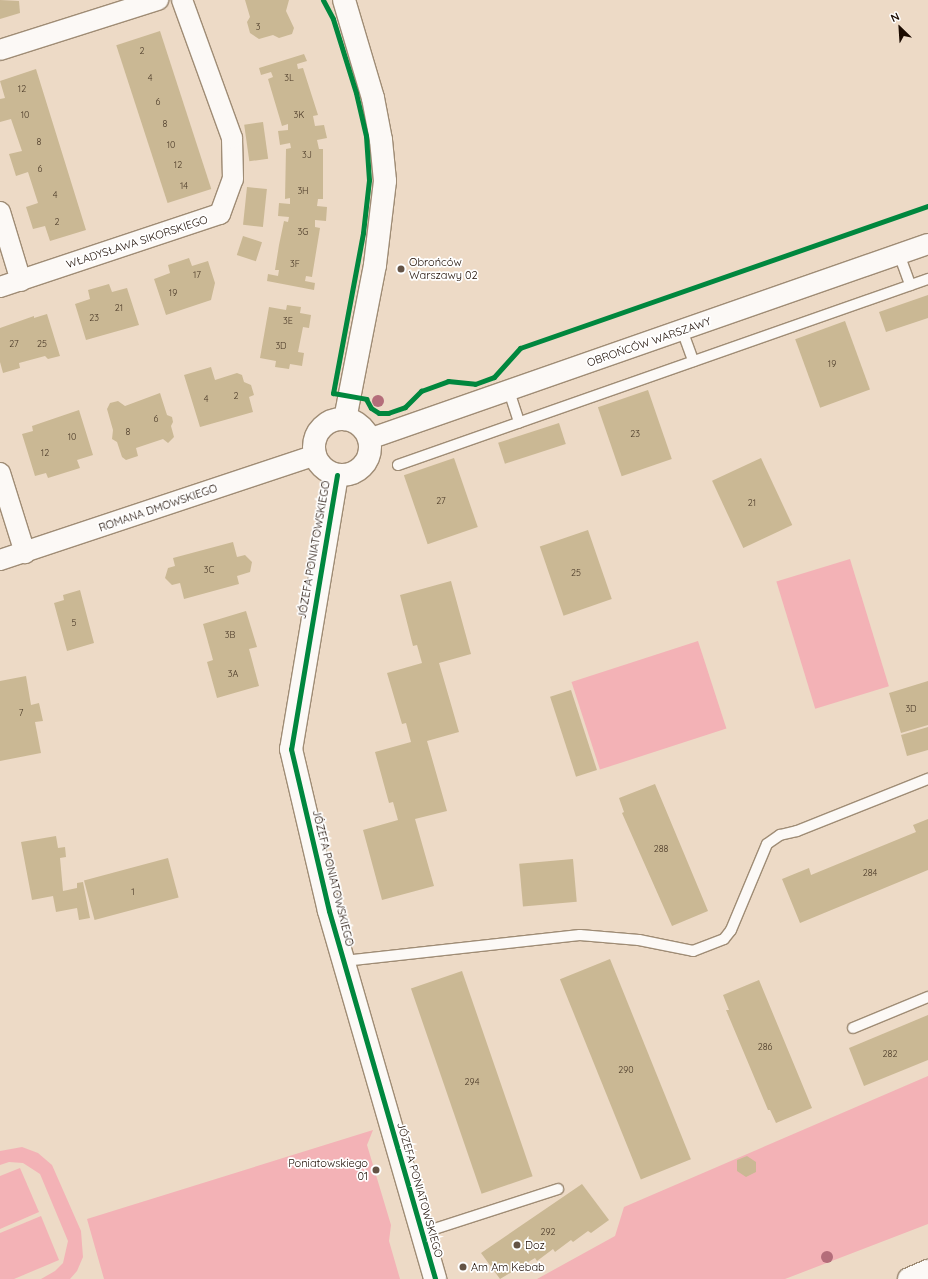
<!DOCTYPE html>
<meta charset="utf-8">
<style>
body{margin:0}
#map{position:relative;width:928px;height:1279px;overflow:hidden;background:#eddac6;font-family:Quicksand,sans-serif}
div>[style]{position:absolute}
.green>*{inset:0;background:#f3b2b6;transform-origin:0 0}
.building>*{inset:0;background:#cab894;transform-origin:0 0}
.roads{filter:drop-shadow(1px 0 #9f8c75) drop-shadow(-1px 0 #9f8c75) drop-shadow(0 1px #9f8c75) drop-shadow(0 -1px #9f8c75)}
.service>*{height:10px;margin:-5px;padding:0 5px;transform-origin:5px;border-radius:5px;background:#fcf9f6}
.minor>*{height:20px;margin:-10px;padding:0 10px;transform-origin:10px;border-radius:10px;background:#fcf9f6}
.tertiary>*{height:22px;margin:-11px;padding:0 11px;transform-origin:11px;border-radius:11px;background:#fcf9f6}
.tertiary>.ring{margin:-11px;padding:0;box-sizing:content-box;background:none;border:22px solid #fcf9f6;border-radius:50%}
.primary>*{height:22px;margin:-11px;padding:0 11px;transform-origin:11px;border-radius:11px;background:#fcf9f6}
.cycleway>*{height:5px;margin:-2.5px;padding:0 2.5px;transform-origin:2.5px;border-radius:2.5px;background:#00873e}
.trees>*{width:12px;height:12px;margin:-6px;border-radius:50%;background:#b46d7a}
.dots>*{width:11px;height:11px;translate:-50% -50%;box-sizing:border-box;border:2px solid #fff;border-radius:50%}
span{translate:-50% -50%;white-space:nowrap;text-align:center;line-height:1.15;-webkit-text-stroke:3.5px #fff;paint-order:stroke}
.number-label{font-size:9px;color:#473625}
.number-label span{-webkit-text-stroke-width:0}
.street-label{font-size:11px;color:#1b0b00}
.poi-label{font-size:11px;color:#1b0b00}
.left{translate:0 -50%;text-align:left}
.right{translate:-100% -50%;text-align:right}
.north{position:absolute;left:880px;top:8px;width:40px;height:40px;-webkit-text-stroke:3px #fff;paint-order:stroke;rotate:335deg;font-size:11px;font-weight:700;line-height:16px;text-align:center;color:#1b0b00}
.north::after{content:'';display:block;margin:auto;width:14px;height:18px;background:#1b0b00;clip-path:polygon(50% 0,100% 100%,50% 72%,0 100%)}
</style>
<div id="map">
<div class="green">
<i style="left:850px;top:559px;width:133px;height:77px;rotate:73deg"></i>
<i style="left:698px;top:641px;width:92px;height:133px;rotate:72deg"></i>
<i style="clip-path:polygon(928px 1076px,928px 1224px,785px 1279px,537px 1279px,615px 1236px,624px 1207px)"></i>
<i style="clip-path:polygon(373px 1130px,367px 1145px,391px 1225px,389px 1241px,400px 1279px,104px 1279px,87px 1219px)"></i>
<i style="clip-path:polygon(22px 1147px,38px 1153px,52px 1165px,81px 1231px,83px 1257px,77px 1271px,70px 1279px,41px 1279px,55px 1271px,63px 1263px,68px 1241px,40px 1174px,23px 1163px,9px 1162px,0 1165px,0 1151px)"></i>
<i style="clip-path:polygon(20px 1168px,39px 1212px,0 1229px,0 1176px)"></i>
<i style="clip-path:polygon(41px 1216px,59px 1260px,14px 1279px,0 1279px,0 1233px)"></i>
</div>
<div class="building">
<i style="clip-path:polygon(0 0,19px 1px,20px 13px,0 19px)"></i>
<i style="clip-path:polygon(245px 0,289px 0,286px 11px,294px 28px,292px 34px,279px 38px,273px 35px,259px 39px,250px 33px,247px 22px,250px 17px)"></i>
<i style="left:160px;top:31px;width:166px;height:46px;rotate:72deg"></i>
<i style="clip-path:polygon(304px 54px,307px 61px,297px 64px,298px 69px,303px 68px,318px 115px,313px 116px,315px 126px,324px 125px,327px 138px,317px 140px,319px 149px,323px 149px,323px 199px,318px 199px,317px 206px,327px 207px,326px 221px,315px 220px,315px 227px,320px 228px,312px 277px,306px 276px,305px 281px,315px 283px,314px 290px,267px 281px,268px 274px,278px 276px,279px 270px,275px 270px,279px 245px,284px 221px,288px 222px,289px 217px,278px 216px,279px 203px,290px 204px,290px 198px,285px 199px,286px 149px,291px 148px,290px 143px,280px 145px,278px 131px,288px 130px,288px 124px,282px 126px,268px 79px,273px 77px,271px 72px,261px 75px,259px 68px)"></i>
<i style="clip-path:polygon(36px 69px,86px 230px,50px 241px,45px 226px,33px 229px,26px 207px,38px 203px,28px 172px,16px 176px,9px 154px,22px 151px,11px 119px,0 122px,0 99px,5px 98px,0 81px)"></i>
<i style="left:263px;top:122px;width:37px;height:19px;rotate:82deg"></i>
<i style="left:247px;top:187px;width:20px;height:38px;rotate:6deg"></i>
<i style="left:243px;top:236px;width:20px;height:20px;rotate:18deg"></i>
<i style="clip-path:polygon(189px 258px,192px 266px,208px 261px,215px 283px,211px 300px,166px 315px,154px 279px,170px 273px,168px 265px)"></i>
<i style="clip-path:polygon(109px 284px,112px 292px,127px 288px,139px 325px,86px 340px,75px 304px,90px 299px,88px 290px)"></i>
<i style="clip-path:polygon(928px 295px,928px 318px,886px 332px,879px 312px)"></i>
<i style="clip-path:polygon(287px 305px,301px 307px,300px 313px,311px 315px,309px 328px,303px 327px,298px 352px,304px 353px,302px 366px,290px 364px,289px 369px,275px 367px,276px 361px,260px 358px,269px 307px,286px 310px)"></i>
<i style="clip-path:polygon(47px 314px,60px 356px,48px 359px,45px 356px,19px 363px,20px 368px,3px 373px,0 362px,0 328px,34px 316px,34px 318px)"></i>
<i style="left:845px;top:321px;width:73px;height:53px;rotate:70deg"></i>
<i style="clip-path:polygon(211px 367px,215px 380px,237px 373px,242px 375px,244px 382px,251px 385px,254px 395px,249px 397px,253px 412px,200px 427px,184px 375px)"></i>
<i style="left:648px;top:390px;width:73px;height:53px;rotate:71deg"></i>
<i style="clip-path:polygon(160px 393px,167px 415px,172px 417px,173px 422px,171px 426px,174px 437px,168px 443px,163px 439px,136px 448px,138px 456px,126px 460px,122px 457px,117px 442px,112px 439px,113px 430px,107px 409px,110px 403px,118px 401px,125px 406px)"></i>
<i style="clip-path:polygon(79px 410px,93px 455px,77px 460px,80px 468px,48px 478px,46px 473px,35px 476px,22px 434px,33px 431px,32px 426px)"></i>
<i style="left:559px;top:423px;width:22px;height:64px;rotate:72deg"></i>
<i style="left:454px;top:458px;width:73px;height:53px;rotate:71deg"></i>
<i style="left:761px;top:458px;width:74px;height:54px;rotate:65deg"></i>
<i style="left:588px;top:530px;width:73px;height:51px;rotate:71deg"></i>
<i style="clip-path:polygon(233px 542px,237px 557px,245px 555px,252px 562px,250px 572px,237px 576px,239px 584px,184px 599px,180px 583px,172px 585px,165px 578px,168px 568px,175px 566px,173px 558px)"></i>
<i style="clip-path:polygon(451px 581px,471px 654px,439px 663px,459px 732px,427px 741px,447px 811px,415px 819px,434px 886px,382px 900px,363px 830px,398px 820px,393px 802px,389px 803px,375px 752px,411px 742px,406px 723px,402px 724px,387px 673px,422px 663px,417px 645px,413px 646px,400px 595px)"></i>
<i style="clip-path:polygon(80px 590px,94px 643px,67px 651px,54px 603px,64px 600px,63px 595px)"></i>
<i style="clip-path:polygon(246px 611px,257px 647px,249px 649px,259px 686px,217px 698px,207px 662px,213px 660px,203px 624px)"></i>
<i style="clip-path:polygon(26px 676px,31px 705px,39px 703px,43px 721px,35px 722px,41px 753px,0 761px,0 681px)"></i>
<i style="clip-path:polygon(928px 681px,928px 725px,901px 733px,889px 693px)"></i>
<i style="left:571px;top:690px;width:84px;height:22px;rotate:72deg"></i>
<i style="clip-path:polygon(928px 727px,928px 750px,907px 756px,901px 735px)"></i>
<i style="clip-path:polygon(655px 784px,708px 911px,672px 926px,622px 813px,624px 812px,619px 798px)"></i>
<i style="clip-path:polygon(928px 819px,928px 870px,800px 923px,782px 879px,809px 868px,811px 875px,916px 832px,913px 825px)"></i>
<i style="clip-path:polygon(56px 836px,58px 848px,65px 847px,66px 857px,60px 858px,63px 891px,77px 888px,77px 883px,83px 882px,90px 918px,79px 920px,77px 908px,56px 912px,53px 896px,32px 900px,21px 842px)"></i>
<i style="left:168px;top:858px;width:41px;height:87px;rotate:75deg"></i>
<i style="left:573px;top:859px;width:43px;height:54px;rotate:85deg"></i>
<i style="left:610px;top:959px;width:216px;height:54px;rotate:68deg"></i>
<i style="left:462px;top:971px;width:217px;height:54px;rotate:71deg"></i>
<i style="clip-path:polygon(759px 980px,812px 1108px,776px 1123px,770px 1110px,768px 1110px,726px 1010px,729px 1010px,723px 995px)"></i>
<i style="clip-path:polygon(928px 1015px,928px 1060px,864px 1086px,849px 1048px)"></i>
<i style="clip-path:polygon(747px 1156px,756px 1162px,756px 1172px,746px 1177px,737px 1171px,737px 1160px)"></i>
<i style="clip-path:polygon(582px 1184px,609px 1220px,591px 1233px,588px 1231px,573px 1242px,571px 1240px,555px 1252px,553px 1249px,537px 1261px,535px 1258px,500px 1279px,481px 1253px)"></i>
</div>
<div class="roads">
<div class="service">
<i style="left:899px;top:254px;width:33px;rotate:70deg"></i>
<i style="left:682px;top:330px;width:33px;rotate:70deg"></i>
<i style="left:509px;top:391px;width:33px;rotate:72deg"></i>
<i style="left:398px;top:465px;width:562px;rotate:-19.34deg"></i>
<i style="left:344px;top:961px;width:237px;rotate:-6.3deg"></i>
<i style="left:580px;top:935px;width:59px;rotate:4.8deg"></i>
<i style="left:639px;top:940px;width:55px;rotate:11.5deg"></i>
<i style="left:693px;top:951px;width:33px;rotate:-21deg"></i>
<i style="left:724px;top:939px;width:11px;rotate:-52deg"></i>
<i style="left:731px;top:930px;width:93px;rotate:-67.3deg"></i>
<i style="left:767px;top:844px;width:16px;rotate:-35deg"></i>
<i style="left:780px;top:835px;width:17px;rotate:-13deg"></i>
<i style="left:797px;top:831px;width:141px;rotate:-21.7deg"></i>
<i style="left:853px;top:1028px;width:81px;rotate:-22.5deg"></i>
<i style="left:422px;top:1233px;width:143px;rotate:-17.9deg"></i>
</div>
<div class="minor">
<i style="left:0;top:50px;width:166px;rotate:-17.6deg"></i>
<i style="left:0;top:212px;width:72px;rotate:73.1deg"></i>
<i style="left:0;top:287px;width:232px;rotate:-18.4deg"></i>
<i style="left:220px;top:214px;width:37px;rotate:-70deg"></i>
<i style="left:233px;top:179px;width:41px;rotate:-91.4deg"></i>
<i style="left:232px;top:138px;width:147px;rotate:-109.9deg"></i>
<i style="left:369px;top:439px;width:592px;rotate:-19.23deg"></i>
<i style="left:0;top:473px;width:84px;rotate:72.6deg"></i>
<i style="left:0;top:560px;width:332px;rotate:-18.4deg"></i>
</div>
<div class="tertiary">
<i style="left:344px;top:0;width:102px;rotate:73.5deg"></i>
<i style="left:373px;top:98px;width:43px;rotate:79.2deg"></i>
<i style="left:381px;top:140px;width:41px;rotate:84.4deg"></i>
<i style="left:385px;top:181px;width:85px;rotate:96.8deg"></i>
<i style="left:375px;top:265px;width:157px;rotate:101deg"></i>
<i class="ring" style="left:314px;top:419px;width:34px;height:34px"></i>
<i style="left:337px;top:475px;width:278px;rotate:99.5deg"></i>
<i style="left:291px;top:749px;width:166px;rotate:76.8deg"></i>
<i style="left:329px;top:911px;width:383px;rotate:73.9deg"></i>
</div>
<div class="primary">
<i style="left:909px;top:1279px;width:21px;rotate:-23deg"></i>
</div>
</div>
<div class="cycleway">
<i style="left:323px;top:0;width:21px;rotate:62deg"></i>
<i style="left:333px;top:19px;width:77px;rotate:72.7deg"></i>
<i style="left:356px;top:93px;width:44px;rotate:76.9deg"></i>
<i style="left:366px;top:136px;width:44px;rotate:86.1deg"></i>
<i style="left:369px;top:180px;width:53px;rotate:96.5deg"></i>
<i style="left:363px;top:233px;width:163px;rotate:100.6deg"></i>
<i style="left:333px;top:393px;width:34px;rotate:10deg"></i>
<i style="left:366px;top:399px;width:10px;rotate:61deg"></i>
<i style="left:371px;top:408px;width:9px;rotate:32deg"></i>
<i style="left:379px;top:413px;width:9px"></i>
<i style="left:388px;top:413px;width:18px;rotate:-19deg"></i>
<i style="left:405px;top:407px;width:23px;rotate:-45deg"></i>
<i style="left:421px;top:391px;width:29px;rotate:-20deg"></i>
<i style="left:448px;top:381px;width:27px;rotate:6deg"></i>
<i style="left:475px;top:384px;width:20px;rotate:-20deg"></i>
<i style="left:494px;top:377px;width:39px;rotate:-48deg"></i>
<i style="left:520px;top:348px;width:432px;rotate:-19.2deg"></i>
<i style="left:337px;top:475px;width:278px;rotate:99.5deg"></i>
<i style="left:291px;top:749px;width:166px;rotate:76.8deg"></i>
<i style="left:329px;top:911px;width:383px;rotate:73.9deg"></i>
</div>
<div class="trees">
<i style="left:378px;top:401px"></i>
<i style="left:827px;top:1257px"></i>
</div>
<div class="dots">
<i style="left:401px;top:269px;background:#645345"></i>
<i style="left:376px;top:1170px;background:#645345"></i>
<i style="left:517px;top:1245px;background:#645345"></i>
<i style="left:463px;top:1267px;background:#645345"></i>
</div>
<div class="number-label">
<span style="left:258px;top:27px">3</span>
<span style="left:142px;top:51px">2</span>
<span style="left:150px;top:78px">4</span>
<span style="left:289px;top:78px">3L</span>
<span style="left:22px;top:89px">12</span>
<span style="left:158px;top:102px">6</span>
<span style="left:25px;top:115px">10</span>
<span style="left:299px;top:115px">3K</span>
<span style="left:165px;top:124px">8</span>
<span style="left:39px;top:142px">8</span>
<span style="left:171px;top:145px">10</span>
<span style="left:307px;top:155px">3J</span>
<span style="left:178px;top:165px">12</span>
<span style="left:40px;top:169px">6</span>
<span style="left:184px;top:186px">14</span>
<span style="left:303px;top:191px">3H</span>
<span style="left:55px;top:195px">4</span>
<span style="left:57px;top:222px">2</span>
<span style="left:303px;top:232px">3G</span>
<span style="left:295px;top:264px">3F</span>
<span style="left:197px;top:275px">17</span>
<span style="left:173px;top:293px">19</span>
<span style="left:119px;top:308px">21</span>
<span style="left:94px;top:318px">23</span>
<span style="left:288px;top:321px">3E</span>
<span style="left:14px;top:344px">27</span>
<span style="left:42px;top:344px">25</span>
<span style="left:281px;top:346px">3D</span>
<span style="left:832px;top:364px">19</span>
<span style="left:236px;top:396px">2</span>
<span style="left:206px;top:399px">4</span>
<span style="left:156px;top:419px">6</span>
<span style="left:128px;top:432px">8</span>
<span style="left:635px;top:434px">23</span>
<span style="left:72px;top:437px">10</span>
<span style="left:45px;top:453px">12</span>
<span style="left:441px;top:501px">27</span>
<span style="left:752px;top:503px">21</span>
<span style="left:209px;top:570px">3C</span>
<span style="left:576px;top:573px">25</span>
<span style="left:74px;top:623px">5</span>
<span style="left:230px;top:635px">3B</span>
<span style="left:233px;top:674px">3A</span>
<span style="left:911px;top:709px">3D</span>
<span style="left:21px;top:713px">7</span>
<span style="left:661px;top:849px">288</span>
<span style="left:870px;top:873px">284</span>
<span style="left:133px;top:892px">1</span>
<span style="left:765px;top:1047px">286</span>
<span style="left:890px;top:1054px">282</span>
<span style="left:626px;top:1070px">290</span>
<span style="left:472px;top:1082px">294</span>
<span style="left:548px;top:1232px">292</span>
</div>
<div class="street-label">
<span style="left:137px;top:242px;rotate:-18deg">WŁADYSŁAWA SIKORSKIEGO</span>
<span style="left:649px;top:342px;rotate:-19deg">OBROŃCÓW WARSZAWY</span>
<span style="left:158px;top:508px;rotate:-19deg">ROMANA DMOWSKIEGO</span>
<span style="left:314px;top:550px;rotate:-80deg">JÓZEFA PONIATOWSKIEGO</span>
<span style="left:333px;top:878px;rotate:76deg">JÓZEFA PONIATOWSKIEGO</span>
<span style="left:420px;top:1190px;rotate:74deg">JÓZEFA PONIATOWSKIEGO</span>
</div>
<div class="poi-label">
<span class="left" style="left:409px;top:269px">Obrońców<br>Warszawy 02</span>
<span class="right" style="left:368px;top:1170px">Poniatowskiego<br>01</span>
<span class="left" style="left:525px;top:1245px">Doz</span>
<span class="left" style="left:471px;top:1267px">Am Am Kebab</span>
</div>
<div class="north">N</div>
</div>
